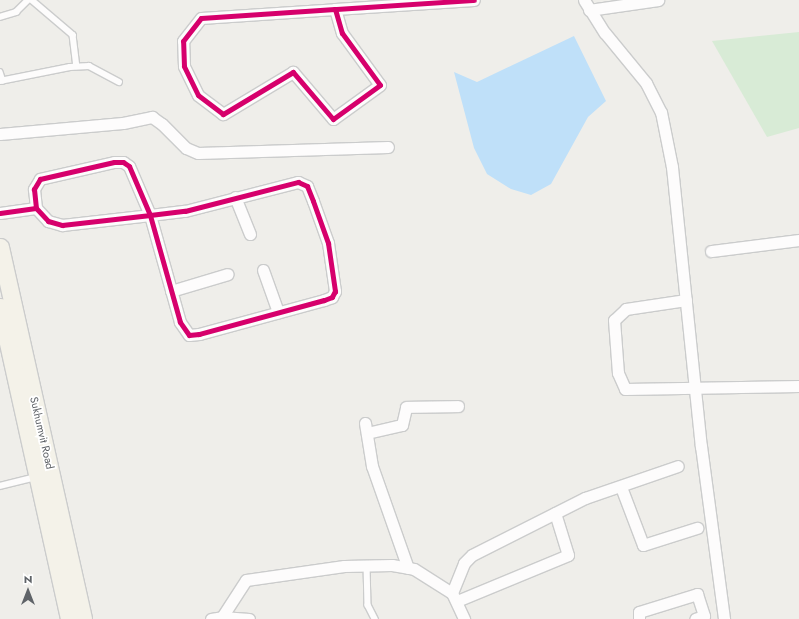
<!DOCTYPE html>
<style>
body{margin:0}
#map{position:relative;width:799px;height:619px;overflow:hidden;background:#efeeea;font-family:Jost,sans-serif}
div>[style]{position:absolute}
.green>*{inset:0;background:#d8ebd6}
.water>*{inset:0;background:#bfe0f9}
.roads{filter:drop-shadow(1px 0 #cbcccc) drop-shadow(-1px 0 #cbcccc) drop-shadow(0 1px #cbcccc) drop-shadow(0 -1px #cbcccc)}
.lane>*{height:5.5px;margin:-2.75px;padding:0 2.75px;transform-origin:2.75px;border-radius:2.75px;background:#fdfcfc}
.street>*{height:11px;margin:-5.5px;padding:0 5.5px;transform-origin:5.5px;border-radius:5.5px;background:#fdfcfc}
.primary>*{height:17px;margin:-8.5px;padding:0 8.5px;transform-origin:8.5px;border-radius:8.5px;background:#f4f2e9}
.cycleway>*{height:5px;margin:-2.5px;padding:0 2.5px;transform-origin:2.5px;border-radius:2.5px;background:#d6006c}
span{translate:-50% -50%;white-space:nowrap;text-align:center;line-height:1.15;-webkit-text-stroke:3.5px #fff;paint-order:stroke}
.street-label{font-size:11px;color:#5f6368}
.north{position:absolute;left:8px;top:571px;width:40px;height:40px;-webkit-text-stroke:3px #fff;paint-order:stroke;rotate:0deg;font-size:11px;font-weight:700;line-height:16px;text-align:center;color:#5f6368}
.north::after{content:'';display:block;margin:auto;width:14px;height:18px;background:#5f6368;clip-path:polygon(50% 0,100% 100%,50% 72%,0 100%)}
</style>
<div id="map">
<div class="green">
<i style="clip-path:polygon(799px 32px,799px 128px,767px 137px,712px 41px)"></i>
</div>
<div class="water">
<i style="clip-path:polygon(574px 36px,606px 101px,588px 117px,551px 184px,531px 195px,511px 189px,487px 174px,474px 148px,454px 72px,477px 82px)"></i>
</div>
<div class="roads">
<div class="lane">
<i style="left:32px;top:0;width:54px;rotate:40.5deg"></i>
<i style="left:73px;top:35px;width:31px;rotate:83deg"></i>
<i style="left:0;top:17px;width:17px;rotate:-17deg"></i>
<i style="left:16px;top:12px;width:17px;rotate:-45deg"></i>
<i style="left:0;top:72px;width:9px;rotate:72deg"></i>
<i style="left:0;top:81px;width:71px;rotate:-11.3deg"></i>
<i style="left:70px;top:67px;width:19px;rotate:-3deg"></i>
<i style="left:89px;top:66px;width:34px;rotate:28deg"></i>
<i style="left:0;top:486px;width:37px;rotate:-14deg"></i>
<i style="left:367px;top:565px;width:40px;rotate:88.6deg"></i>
<i style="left:368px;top:605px;width:16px;rotate:63deg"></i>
</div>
<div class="street">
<i style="left:584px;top:0;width:39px;rotate:58deg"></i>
<i style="left:605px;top:33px;width:65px;rotate:50.6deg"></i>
<i style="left:646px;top:83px;width:33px;rotate:63deg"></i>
<i style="left:661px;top:112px;width:56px;rotate:78.7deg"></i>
<i style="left:672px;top:167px;width:281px;rotate:84.1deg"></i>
<i style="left:701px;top:446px;width:175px;rotate:82.4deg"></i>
<i style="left:335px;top:9px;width:25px;rotate:74deg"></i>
<i style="left:342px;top:33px;width:64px;rotate:53.8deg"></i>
<i style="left:380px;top:85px;width:58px;rotate:144.1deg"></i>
<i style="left:333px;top:119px;width:62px;rotate:-130.4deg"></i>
<i style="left:293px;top:72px;width:82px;rotate:149deg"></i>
<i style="left:223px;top:114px;width:31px;rotate:-143deg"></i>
<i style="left:198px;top:95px;width:32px;rotate:-116deg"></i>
<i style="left:184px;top:66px;width:25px;rotate:-92deg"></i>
<i style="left:183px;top:41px;width:29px;rotate:-52deg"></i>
<i style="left:201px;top:18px;width:134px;rotate:-3.8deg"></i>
<i style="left:335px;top:9px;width:139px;rotate:-3.7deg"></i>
<i style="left:589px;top:10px;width:70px;rotate:-8.2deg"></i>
<i style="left:0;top:134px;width:123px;rotate:-5.1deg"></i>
<i style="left:123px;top:123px;width:30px;rotate:-12deg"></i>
<i style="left:152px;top:117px;width:12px;rotate:35deg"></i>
<i style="left:162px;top:124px;width:34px;rotate:45deg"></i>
<i style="left:186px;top:148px;width:13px;rotate:23deg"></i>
<i style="left:198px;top:153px;width:190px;rotate:-1.8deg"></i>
<i style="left:235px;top:197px;width:40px;rotate:68deg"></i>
<i style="left:0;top:213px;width:36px;rotate:-8deg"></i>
<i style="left:36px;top:208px;width:18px;rotate:47deg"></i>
<i style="left:48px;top:221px;width:15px;rotate:16deg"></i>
<i style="left:62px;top:225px;width:89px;rotate:-6.5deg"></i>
<i style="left:150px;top:215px;width:35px;rotate:-7deg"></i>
<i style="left:185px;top:211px;width:117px;rotate:-14.4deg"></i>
<i style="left:298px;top:182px;width:10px;rotate:24deg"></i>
<i style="left:307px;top:186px;width:16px;rotate:68deg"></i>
<i style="left:313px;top:201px;width:45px;rotate:70.3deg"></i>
<i style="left:328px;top:243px;width:49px;rotate:81.7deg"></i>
<i style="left:335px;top:291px;width:7px;rotate:117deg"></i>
<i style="left:332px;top:297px;width:9px;rotate:159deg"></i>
<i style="left:324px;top:300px;width:130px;rotate:164.8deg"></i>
<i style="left:199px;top:334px;width:10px;rotate:174deg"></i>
<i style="left:189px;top:335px;width:16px;rotate:-125deg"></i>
<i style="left:180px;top:322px;width:111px;rotate:-105.7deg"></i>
<i style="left:150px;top:215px;width:53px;rotate:-113.2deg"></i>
<i style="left:129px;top:166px;width:7px;rotate:-146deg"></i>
<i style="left:123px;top:162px;width:9px;rotate:180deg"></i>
<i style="left:114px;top:162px;width:76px;rotate:167.1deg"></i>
<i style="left:40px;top:179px;width:12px;rotate:121deg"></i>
<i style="left:34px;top:189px;width:19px;rotate:84deg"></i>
<i style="left:711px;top:251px;width:89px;rotate:-7.1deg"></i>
<i style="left:263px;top:270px;width:45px;rotate:70.3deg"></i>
<i style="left:171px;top:291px;width:59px;rotate:-16.6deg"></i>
<i style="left:686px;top:300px;width:61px;rotate:171.5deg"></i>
<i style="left:626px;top:309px;width:16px;rotate:137deg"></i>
<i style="left:614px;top:320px;width:53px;rotate:85.7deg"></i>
<i style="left:618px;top:373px;width:17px;rotate:66deg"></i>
<i style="left:625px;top:389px;width:174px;rotate:-1deg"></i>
<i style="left:365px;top:423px;width:44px;rotate:80.8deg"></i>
<i style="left:372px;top:466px;width:108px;rotate:70.6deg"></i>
<i style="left:367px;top:433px;width:36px;rotate:-13deg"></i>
<i style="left:402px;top:425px;width:18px;rotate:-77deg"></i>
<i style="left:406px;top:407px;width:52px;rotate:-1.1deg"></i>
<i style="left:621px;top:487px;width:62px;rotate:69.2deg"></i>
<i style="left:643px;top:545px;width:57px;rotate:-17.5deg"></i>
<i style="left:452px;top:593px;width:32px;rotate:-68deg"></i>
<i style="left:464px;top:563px;width:11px;rotate:-45deg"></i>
<i style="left:472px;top:555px;width:127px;rotate:-26.8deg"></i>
<i style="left:585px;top:498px;width:98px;rotate:-19deg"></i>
<i style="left:457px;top:601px;width:120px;rotate:-22.5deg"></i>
<i style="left:568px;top:555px;width:44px;rotate:-107.2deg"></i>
<i style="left:222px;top:617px;width:27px;rotate:4deg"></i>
<i style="left:211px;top:619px;width:11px;rotate:-10deg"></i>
<i style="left:222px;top:617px;width:44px;rotate:-57deg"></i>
<i style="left:246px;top:580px;width:99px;rotate:-8.1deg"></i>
<i style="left:344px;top:566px;width:48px;rotate:-1.2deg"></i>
<i style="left:392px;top:565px;width:22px;rotate:10deg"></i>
<i style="left:414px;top:569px;width:45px;rotate:32.3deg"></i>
<i style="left:452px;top:593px;width:29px;rotate:65deg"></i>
<i style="left:639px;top:619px;width:7px;rotate:-90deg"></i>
<i style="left:639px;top:612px;width:61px;rotate:-17.2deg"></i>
<i style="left:697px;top:594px;width:23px;rotate:72deg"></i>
<i style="left:704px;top:616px;width:9px;rotate:162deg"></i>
</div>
<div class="primary">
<i style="left:0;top:247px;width:381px;rotate:77.4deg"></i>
<i style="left:0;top:307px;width:320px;rotate:77.5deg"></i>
</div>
</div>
<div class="cycleway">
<i style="left:335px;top:9px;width:25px;rotate:74deg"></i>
<i style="left:342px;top:33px;width:64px;rotate:53.8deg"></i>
<i style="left:380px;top:85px;width:58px;rotate:144.1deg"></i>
<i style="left:333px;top:119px;width:62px;rotate:-130.4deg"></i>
<i style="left:293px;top:72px;width:82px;rotate:149deg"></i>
<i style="left:223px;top:114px;width:31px;rotate:-143deg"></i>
<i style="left:198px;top:95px;width:32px;rotate:-116deg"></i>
<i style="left:184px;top:66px;width:25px;rotate:-92deg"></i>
<i style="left:183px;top:41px;width:29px;rotate:-52deg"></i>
<i style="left:201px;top:18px;width:134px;rotate:-3.8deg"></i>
<i style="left:335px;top:9px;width:139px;rotate:-3.7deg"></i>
<i style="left:0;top:213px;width:36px;rotate:-8deg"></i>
<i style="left:36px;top:208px;width:18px;rotate:47deg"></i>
<i style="left:48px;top:221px;width:15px;rotate:16deg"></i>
<i style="left:62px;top:225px;width:89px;rotate:-6.5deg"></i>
<i style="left:150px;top:215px;width:35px;rotate:-7deg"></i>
<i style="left:185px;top:211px;width:117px;rotate:-14.4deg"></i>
<i style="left:298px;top:182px;width:10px;rotate:24deg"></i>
<i style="left:307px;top:186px;width:16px;rotate:68deg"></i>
<i style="left:313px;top:201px;width:45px;rotate:70.3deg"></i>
<i style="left:328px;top:243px;width:49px;rotate:81.7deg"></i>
<i style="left:335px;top:291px;width:7px;rotate:117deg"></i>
<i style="left:332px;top:297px;width:9px;rotate:159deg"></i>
<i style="left:324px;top:300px;width:130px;rotate:164.8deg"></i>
<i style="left:199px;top:334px;width:10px;rotate:174deg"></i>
<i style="left:189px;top:335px;width:16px;rotate:-125deg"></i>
<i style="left:180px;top:322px;width:111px;rotate:-105.7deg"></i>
<i style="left:150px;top:215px;width:53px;rotate:-113.2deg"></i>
<i style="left:129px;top:166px;width:7px;rotate:-146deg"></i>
<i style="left:123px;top:162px;width:9px;rotate:180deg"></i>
<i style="left:114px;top:162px;width:76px;rotate:167.1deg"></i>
<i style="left:40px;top:179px;width:12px;rotate:121deg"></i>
<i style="left:34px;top:189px;width:19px;rotate:84deg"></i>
</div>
<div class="street-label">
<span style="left:42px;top:433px;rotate:77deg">Sukhumvit Road</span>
</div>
<div class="north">N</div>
</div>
